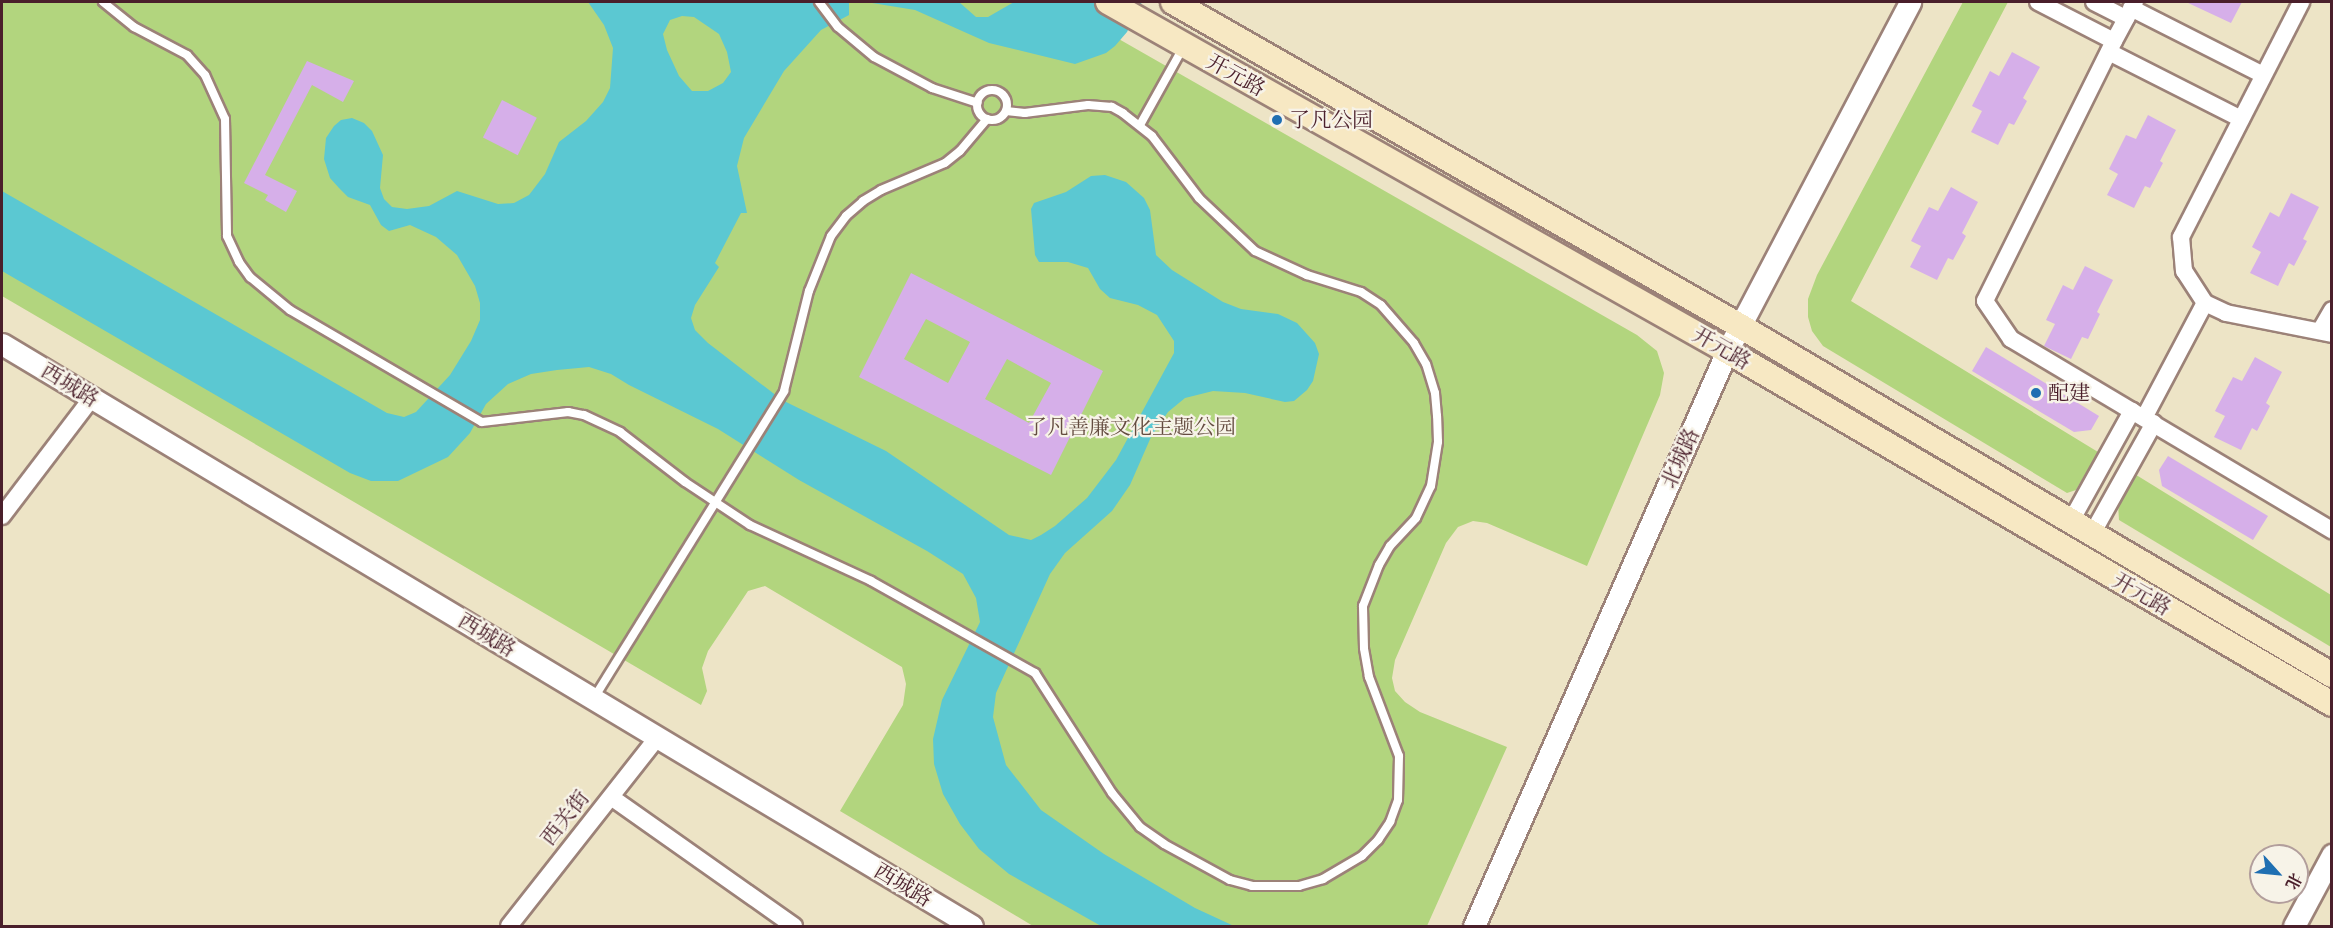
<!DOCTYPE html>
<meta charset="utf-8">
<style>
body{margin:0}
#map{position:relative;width:2333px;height:928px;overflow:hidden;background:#ede4c6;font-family:"IM FELL French Canon","Noto Serif SC",serif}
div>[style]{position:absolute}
.green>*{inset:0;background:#b2d57e}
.water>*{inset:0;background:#5bc8d2}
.building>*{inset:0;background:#d6afe9;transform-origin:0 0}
.roads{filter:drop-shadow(2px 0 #9c8278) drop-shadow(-2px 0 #9c8278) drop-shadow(0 2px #9c8278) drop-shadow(0 -2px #9c8278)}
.service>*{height:8px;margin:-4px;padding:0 4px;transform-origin:4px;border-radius:4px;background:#fff}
.service>.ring{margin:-4px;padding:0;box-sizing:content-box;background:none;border:8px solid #fff;border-radius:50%}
.minor>*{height:16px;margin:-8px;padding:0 8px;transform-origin:8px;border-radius:8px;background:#fff}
.tertiary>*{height:21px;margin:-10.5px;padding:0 10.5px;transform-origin:10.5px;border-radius:10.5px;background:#fff}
.secondary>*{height:24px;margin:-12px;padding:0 12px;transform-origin:12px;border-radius:12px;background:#f7e8c3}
.dots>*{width:16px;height:16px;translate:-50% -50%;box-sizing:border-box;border:3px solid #f7f3e8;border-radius:50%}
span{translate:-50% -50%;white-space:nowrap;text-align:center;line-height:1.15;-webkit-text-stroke:4.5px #f7f3e8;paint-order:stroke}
.street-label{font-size:21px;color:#4a1f2b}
.poi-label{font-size:21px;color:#4a1f2b}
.left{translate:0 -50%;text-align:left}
.park-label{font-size:21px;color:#644c40}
.frame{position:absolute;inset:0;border:3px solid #4a1f2b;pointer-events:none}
.north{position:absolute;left:2249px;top:844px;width:60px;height:60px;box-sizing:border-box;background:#f7f3e8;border:2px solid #b29e9c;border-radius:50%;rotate:117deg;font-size:16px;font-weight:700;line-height:24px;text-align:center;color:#4a1f2b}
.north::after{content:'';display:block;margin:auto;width:21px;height:27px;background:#1f6fb2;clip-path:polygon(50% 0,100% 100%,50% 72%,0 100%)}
</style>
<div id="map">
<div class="green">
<i style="clip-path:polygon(2px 2px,1054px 2px,1637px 335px,1657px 351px,1664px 373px,1660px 395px,1587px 566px,1487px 523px,1473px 521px,1458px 527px,1446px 543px,1395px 660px,1392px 678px,1395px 691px,1405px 702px,1420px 712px,1507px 747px,1427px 926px,1033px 926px,840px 811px,903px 705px,906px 684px,902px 667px,765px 586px,748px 591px,708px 651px,702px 668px,707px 691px,701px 705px,2px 296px)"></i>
<i style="clip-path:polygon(1963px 2px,2008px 2px,1851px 301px,2098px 452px,2076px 490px,2067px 493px,1823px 346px,1812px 331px,1808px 317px,1808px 299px,1817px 275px)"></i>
<i style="clip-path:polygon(2133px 473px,2331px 595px,2331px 647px,2119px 520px,2118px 503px)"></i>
</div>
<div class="water">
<i style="clip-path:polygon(evenodd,588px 2px,863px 2px,849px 3px,849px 15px,821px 30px,784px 71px,744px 138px,737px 166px,747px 213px,741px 213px,715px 263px,719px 267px,695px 305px,691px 318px,695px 330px,708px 343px,782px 400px,886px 451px,1009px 535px,1031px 540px,1041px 535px,1055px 526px,1087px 498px,1116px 460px,1174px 353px,1174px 341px,1157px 315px,1138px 305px,1110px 298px,1100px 289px,1088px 268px,1068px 262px,1039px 262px,1035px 255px,1031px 209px,1034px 203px,1066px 192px,1091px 176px,1105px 175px,1126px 182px,1144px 198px,1150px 210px,1156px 255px,1172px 270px,1223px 302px,1241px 309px,1278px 314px,1297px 323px,1315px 343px,1319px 354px,1313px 381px,1307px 390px,1294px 401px,1285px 402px,1245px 393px,1213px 391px,1185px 398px,1168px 412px,1151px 437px,1130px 485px,1112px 511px,1065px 553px,1050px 574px,996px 693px,993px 717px,1006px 765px,1041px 810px,1104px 854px,1195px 908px,1234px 926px,1101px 926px,1009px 874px,979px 849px,960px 824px,943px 794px,934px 764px,933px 739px,942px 700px,980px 622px,976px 598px,963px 574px,927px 551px,799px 480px,718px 429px,629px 385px,611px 374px,589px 367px,557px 370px,531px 374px,508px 384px,486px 404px,470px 433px,448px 457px,398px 481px,371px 481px,350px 473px,2px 271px,2px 191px,387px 413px,404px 417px,416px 412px,450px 375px,471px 341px,480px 320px,480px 303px,475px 286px,457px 255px,436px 237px,410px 225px,389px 231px,381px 225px,370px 205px,348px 197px,339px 188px,330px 178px,324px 159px,326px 138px,334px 126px,341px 120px,352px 118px,364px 123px,372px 131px,383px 155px,380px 188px,384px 199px,392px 207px,407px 209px,429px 206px,457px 191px,498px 204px,514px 203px,529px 195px,545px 174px,559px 142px,586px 121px,603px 102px,610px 88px,613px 48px,604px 25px,588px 2px,682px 16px,694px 17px,719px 34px,727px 52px,731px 72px,723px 83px,708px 91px,692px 91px,679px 76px,667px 50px,663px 34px,670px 20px,682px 16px)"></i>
<i style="clip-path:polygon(866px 2px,959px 2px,976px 17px,988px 17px,1014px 2px,1142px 2px,1127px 32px,1115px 46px,1106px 53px,1075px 64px,989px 43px,915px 10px)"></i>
</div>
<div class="building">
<i style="clip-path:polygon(2186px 2px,2242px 2px,2231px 23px)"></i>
<i style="clip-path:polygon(2012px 52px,2040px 67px,2023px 98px,2027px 101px,2014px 125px,2009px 123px,1998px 145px,1971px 132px,1982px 111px,1972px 106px,1990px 71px,1999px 76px)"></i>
<i style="clip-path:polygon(307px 61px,354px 81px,343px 102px,312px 85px,265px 175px,297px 191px,286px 212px,265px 200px,268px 195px,244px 183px)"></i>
<i style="left:502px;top:100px;width:39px;height:42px;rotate:27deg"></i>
<i style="clip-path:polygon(2148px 115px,2176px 130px,2160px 161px,2163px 163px,2150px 188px,2145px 186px,2134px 208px,2107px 195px,2118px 174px,2109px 169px,2126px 135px,2136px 139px)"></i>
<i style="clip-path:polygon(1951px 187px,1978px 202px,1962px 233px,1966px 236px,1953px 260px,1948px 258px,1937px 280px,1910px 267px,1921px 246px,1911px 241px,1929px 207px,1938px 211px)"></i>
<i style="clip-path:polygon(2291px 193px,2319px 207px,2303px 239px,2307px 241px,2294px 266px,2289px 263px,2278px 286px,2250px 273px,2261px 252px,2252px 247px,2270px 212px,2279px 217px)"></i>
<i style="clip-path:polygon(2085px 266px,2113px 280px,2097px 312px,2100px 314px,2088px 339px,2082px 337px,2071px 359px,2044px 346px,2055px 324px,2046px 320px,2063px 285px,2073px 290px)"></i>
<i style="clip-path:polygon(evenodd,911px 273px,1103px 371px,1051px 475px,859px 377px,911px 273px,926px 319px,970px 342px,948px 383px,904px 359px,926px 319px,911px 273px,1007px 359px,1051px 383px,1029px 423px,985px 399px,1007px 359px)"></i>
<i style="clip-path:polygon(1986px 347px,2099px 416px,2091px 430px,2074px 432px,1972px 371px)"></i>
<i style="clip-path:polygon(2255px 357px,2282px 372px,2266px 403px,2270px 406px,2257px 431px,2252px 428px,2241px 450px,2214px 437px,2225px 416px,2215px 411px,2233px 377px,2242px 381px)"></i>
<i style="clip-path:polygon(2168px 456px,2268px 516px,2253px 540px,2162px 486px,2159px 470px)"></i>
</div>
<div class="roads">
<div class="service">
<i style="left:103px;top:2px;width:40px;rotate:39deg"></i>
<i style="left:134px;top:27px;width:60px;rotate:27.8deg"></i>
<i style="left:187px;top:55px;width:27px;rotate:48deg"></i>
<i style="left:205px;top:75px;width:48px;rotate:65.6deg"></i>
<i style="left:225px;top:119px;width:117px;rotate:89deg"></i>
<i style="left:227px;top:236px;width:29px;rotate:65deg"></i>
<i style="left:239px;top:262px;width:19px;rotate:54deg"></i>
<i style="left:250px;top:277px;width:52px;rotate:39.5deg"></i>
<i style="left:290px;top:310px;width:222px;rotate:30.3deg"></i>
<i style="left:482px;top:422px;width:87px;rotate:-6.6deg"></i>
<i style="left:568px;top:412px;width:16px;rotate:11deg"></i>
<i style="left:584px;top:415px;width:40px;rotate:25deg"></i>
<i style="left:620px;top:432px;width:82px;rotate:37.6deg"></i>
<i style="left:685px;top:482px;width:78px;rotate:33.5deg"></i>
<i style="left:750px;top:525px;width:133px;rotate:24.8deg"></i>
<i style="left:871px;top:581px;width:188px;rotate:29.3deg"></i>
<i style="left:1035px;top:673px;width:143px;rotate:57.3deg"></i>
<i style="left:1112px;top:793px;width:44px;rotate:50.5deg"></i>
<i style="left:1140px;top:827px;width:29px;rotate:35deg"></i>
<i style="left:1164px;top:844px;width:75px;rotate:28.6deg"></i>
<i style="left:1230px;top:880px;width:23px;rotate:15deg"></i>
<i style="left:1252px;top:886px;width:47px"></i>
<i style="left:1299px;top:886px;width:25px;rotate:-16deg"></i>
<i style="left:1323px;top:879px;width:45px;rotate:-30.5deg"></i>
<i style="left:1362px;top:856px;width:23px;rotate:-45deg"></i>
<i style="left:1378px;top:840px;width:22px;rotate:-56deg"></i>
<i style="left:1390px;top:822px;width:23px;rotate:-70deg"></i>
<i style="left:1398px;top:800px;width:44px;rotate:-88.7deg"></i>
<i style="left:1399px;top:756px;width:85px;rotate:-110.8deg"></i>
<i style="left:1369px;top:677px;width:29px;rotate:-100deg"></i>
<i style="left:1364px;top:648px;width:42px;rotate:-91.4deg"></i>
<i style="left:1363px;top:606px;width:44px;rotate:-68.7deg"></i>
<i style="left:1379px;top:565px;width:22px;rotate:-60deg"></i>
<i style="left:1390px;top:546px;width:38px;rotate:-47deg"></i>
<i style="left:1416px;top:518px;width:35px;rotate:-65deg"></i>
<i style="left:1431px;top:486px;width:45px;rotate:-81deg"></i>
<i style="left:1438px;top:442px;width:26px;rotate:-92deg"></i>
<i style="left:1437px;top:416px;width:23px;rotate:-95deg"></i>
<i style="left:1435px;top:393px;width:30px;rotate:-107deg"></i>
<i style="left:1426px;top:364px;width:24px;rotate:-120deg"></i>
<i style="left:1414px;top:343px;width:50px;rotate:-131deg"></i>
<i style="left:1381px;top:305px;width:24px;rotate:-147deg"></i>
<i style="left:1361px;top:292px;width:57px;rotate:-162.5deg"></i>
<i style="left:1307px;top:275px;width:57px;rotate:-155.2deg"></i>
<i style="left:1255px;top:251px;width:77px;rotate:-136.6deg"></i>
<i style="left:1199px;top:198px;width:78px;rotate:-127.2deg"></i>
<i style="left:1152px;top:136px;width:37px;rotate:-142deg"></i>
<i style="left:1123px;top:113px;width:13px;rotate:-151deg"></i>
<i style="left:1112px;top:107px;width:24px;rotate:-175deg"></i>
<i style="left:1088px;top:105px;width:64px;rotate:172.8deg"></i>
<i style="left:1025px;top:113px;width:19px;rotate:-174deg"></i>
<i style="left:819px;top:2px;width:31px;rotate:53deg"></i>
<i style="left:838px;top:27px;width:47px;rotate:39.8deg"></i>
<i style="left:874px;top:57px;width:66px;rotate:28.1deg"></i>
<i style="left:932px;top:88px;width:48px;rotate:18.1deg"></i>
<i class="ring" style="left:977px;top:90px;width:22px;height:22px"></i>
<i style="left:1140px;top:125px;width:90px;rotate:-60.9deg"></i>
<i style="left:594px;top:698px;width:361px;rotate:-58.2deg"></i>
<i style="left:784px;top:391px;width:103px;rotate:-76deg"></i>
<i style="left:809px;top:291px;width:59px;rotate:-68.2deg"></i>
<i style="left:831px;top:236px;width:25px;rotate:-53deg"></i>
<i style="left:846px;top:216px;width:23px;rotate:-41deg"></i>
<i style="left:863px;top:201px;width:21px;rotate:-31deg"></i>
<i style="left:881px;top:190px;width:69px;rotate:-22.9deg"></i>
<i style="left:945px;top:163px;width:19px;rotate:-39deg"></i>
<i style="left:960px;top:151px;width:42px;rotate:-49.8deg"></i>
</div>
<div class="minor">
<i style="left:2038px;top:2px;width:85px;rotate:27.2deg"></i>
<i style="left:2114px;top:41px;width:290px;rotate:116.4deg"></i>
<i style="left:1985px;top:301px;width:46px;rotate:55.6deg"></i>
<i style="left:2011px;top:339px;width:374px;rotate:30.8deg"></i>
<i style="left:2094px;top:2px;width:36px;rotate:27deg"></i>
<i style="left:2131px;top:8px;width:148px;rotate:26.9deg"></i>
<i style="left:2114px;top:41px;width:44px;rotate:-61.7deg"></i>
<i style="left:2109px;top:52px;width:148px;rotate:26.9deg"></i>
<i style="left:2205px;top:303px;width:23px;rotate:25deg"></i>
<i style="left:2226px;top:313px;width:108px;rotate:11.2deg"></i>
<i style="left:2320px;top:331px;width:24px;rotate:-60deg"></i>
<i style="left:2144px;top:418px;width:130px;rotate:-62.1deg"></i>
<i style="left:2205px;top:303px;width:38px;rotate:-123deg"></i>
<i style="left:2184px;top:271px;width:34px;rotate:-95deg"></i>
<i style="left:2181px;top:237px;width:264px;rotate:-62.9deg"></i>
<i style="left:2px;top:516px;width:148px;rotate:-52.7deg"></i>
<i style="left:2071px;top:521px;width:126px;rotate:-61deg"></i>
<i style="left:2092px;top:534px;width:127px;rotate:-60.8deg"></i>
<i style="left:611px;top:797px;width:224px;rotate:35.2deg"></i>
<i style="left:509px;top:926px;width:239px;rotate:-51.8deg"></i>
</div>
<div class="tertiary">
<i style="left:2px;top:344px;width:1131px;rotate:30.96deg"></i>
<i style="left:1474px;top:926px;width:628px;rotate:-66.25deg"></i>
<i style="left:1727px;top:351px;width:394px;rotate:-62.3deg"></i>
<i style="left:2294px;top:926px;width:81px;rotate:-61.8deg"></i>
</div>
<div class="secondary">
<i style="left:1108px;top:2px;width:711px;rotate:29.41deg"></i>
<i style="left:1727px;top:351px;width:700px;rotate:30.26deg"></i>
<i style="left:1173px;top:2px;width:653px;rotate:29.74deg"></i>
<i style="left:1740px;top:326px;width:687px;rotate:30.52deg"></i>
</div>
</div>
<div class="dots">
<i style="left:1277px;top:120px;background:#1f6fb2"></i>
<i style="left:2036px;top:393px;background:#1f6fb2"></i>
</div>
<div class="street-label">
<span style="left:1236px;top:75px;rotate:29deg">开元路</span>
<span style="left:1722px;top:348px;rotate:30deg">开元路</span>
<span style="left:70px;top:385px;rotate:31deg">西城路</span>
<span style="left:1680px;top:458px;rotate:-66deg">北城路</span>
<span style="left:2142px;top:594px;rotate:30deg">开元路</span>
<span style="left:487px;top:635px;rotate:31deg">西城路</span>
<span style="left:565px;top:818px;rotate:-52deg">西关街</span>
<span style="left:903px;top:885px;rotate:31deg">西城路</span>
</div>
<div class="poi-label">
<span class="left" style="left:1289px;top:120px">了凡公园</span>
<span class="left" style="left:2048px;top:393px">配建</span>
</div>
<div class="park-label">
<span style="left:1131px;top:427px">了凡善廉文化主题公园</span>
</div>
<div class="frame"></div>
<div class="north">北</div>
</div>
